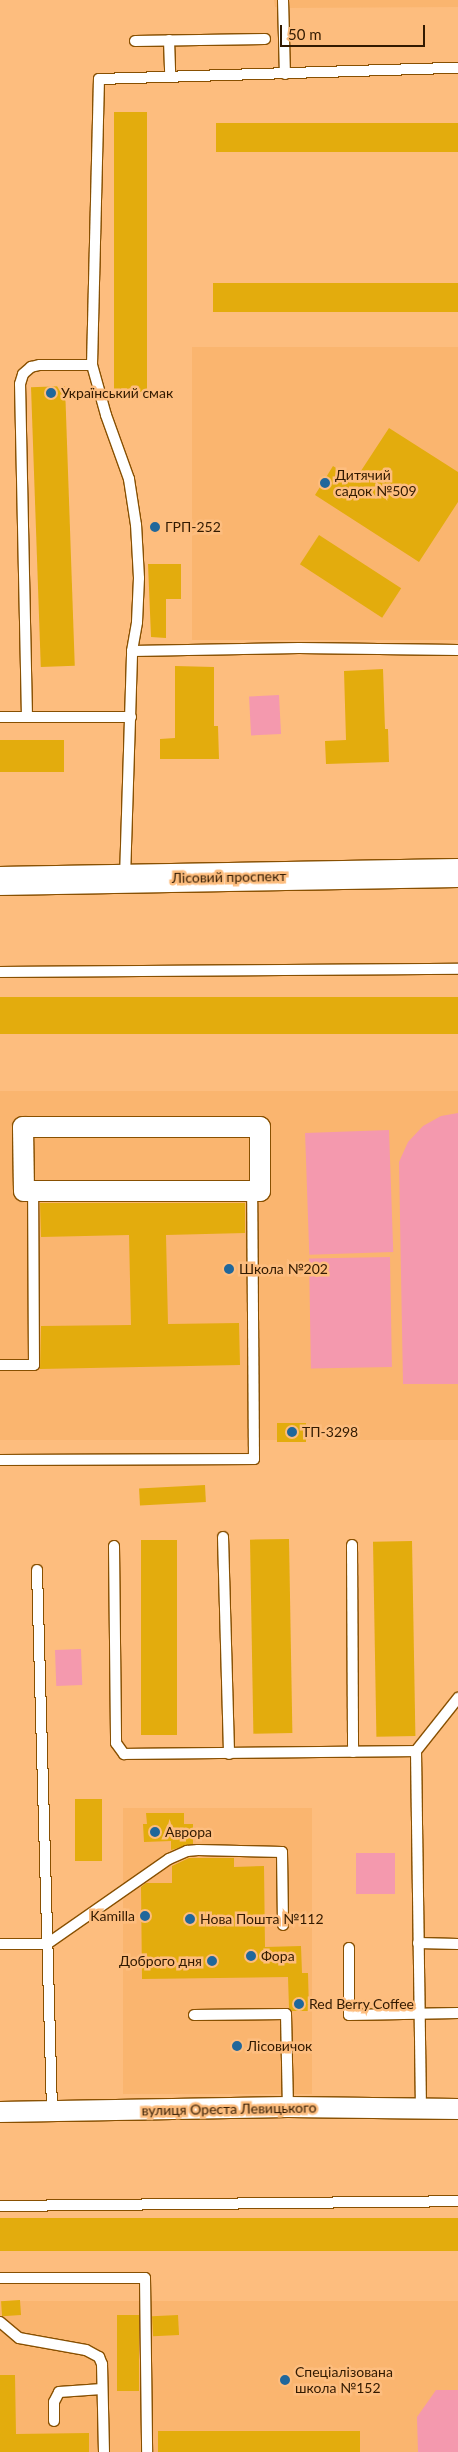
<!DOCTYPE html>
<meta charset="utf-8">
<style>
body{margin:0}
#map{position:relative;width:458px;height:2452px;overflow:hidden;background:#fdbd7e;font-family:Lato,sans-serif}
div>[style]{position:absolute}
.built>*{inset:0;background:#fab56f;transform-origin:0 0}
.green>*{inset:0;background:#f499ae;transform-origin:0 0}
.building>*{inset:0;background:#e3ac0d;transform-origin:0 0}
.roads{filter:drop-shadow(1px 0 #885001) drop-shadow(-1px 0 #885001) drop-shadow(0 1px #885001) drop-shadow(0 -1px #885001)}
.lane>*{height:10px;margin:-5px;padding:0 5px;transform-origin:5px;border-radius:5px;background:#fff}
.street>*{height:20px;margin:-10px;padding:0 10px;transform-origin:10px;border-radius:10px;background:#fff}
.secondary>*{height:28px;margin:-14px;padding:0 14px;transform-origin:14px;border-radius:14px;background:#fff}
.dots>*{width:14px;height:14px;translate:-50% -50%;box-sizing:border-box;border:2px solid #fdbd7e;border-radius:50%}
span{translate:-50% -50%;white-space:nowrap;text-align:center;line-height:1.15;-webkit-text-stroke:5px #fdbd7e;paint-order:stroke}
.poi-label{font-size:14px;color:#321a01}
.left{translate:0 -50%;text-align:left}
.right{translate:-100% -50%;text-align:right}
.street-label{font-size:14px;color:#321a01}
.scale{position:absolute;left:280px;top:25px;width:145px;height:22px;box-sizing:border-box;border:2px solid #321a01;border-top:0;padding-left:6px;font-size:15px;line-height:18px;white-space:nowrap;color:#321a01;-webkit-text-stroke:4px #fdbd7e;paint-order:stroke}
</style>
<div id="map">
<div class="built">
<i style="clip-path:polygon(274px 0,458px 0,458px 7px,283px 8px,275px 7px)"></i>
<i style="left:192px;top:347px;width:266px;height:293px"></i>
<i style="left:458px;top:1091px;width:349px;height:458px;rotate:90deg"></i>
<i style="left:312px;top:1808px;width:286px;height:189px;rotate:90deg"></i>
<i style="left:458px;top:2301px;width:151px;height:458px;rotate:90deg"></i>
</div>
<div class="green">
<i style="left:279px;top:695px;width:39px;height:30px;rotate:87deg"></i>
<i style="clip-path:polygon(458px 1113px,458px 1384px,403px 1384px,399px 1162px,408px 1142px,423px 1126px,441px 1116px)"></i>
<i style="left:389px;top:1130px;width:122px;height:84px;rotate:88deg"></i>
<i style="left:390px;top:1257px;width:110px;height:81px;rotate:89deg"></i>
<i style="left:81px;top:1649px;width:36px;height:26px;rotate:88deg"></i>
<i style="left:356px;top:1853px;width:39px;height:41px"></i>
<i style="clip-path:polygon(436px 2390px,458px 2390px,458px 2452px,418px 2452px,417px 2417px)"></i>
</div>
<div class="building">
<i style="left:114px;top:112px;width:33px;height:280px"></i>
<i style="left:458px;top:123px;width:29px;height:242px;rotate:90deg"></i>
<i style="left:458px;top:283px;width:29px;height:245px;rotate:90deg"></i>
<i style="left:65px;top:386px;width:280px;height:34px;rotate:88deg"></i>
<i style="clip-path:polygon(389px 428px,458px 472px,458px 502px,419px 562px,315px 495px,333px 466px,355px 480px)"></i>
<i style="left:319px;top:535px;width:98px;height:35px;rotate:33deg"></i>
<i style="clip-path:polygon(148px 564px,181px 564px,181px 599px,166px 599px,166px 638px,151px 637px)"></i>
<i style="clip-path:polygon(175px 666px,214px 667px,214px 726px,218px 726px,219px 759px,160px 759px,160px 739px,175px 738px)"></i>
<i style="clip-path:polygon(383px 669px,385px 729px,388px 729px,389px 762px,326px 764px,325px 741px,346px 740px,344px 671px)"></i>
<i style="left:64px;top:740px;width:32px;height:64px;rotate:90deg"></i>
<i style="left:0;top:997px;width:458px;height:37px"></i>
<i style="clip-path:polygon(40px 1203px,245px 1203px,245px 1233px,166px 1235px,168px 1324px,239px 1323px,240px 1365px,40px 1369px,41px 1326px,131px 1325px,129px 1235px,41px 1237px)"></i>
<i style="left:277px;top:1423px;width:29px;height:19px"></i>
<i style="left:205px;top:1485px;width:17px;height:66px;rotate:87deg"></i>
<i style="left:289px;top:1539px;width:194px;height:39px;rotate:89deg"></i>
<i style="left:141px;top:1540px;width:36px;height:195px"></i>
<i style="left:412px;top:1541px;width:195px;height:39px;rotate:89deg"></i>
<i style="left:75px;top:1799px;width:27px;height:62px"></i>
<i style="clip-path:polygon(146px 1813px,184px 1813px,184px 1824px,193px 1824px,193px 1844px,171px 1850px,171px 1841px,144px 1842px,143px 1824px,147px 1824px)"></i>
<i style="clip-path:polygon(189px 1858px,234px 1858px,234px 1867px,264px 1866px,265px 1947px,301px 1946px,302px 1973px,308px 1973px,309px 2011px,292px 2011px,289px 2008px,288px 1977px,142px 1979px,141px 1887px,146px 1883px,172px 1883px,172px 1866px)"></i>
<i style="left:458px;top:2218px;width:33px;height:458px;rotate:90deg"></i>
<i style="left:20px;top:2300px;width:15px;height:19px;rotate:86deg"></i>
<i style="left:117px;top:2315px;width:22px;height:76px"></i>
<i style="left:178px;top:2315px;width:20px;height:26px;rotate:87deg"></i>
<i style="clip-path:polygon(0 2375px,15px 2375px,16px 2434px,89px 2433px,89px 2452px,0 2452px)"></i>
<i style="left:158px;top:2431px;width:202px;height:21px"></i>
</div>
<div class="roads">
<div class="lane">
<i style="left:283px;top:0;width:74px;rotate:88.5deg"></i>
<i style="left:169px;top:40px;width:36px;rotate:88deg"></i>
<i style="left:135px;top:41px;width:130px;rotate:-0.9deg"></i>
<i style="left:132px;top:651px;width:167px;rotate:-1deg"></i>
<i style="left:299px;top:648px;width:159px;rotate:0.7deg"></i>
<i style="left:0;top:717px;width:131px"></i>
<i style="left:27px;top:717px;width:333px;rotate:-91.2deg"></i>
<i style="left:20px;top:384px;width:10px;rotate:-73deg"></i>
<i style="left:23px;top:374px;width:11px;rotate:-41deg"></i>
<i style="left:31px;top:367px;width:9px;rotate:-13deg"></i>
<i style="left:40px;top:365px;width:52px"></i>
<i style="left:125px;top:878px;width:227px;rotate:-88.2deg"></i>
<i style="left:132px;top:651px;width:29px;rotate:-80deg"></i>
<i style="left:137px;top:622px;width:44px;rotate:-87.4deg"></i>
<i style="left:139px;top:578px;width:53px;rotate:-93.2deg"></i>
<i style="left:136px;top:525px;width:47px;rotate:-98.7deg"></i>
<i style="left:129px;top:479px;width:68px;rotate:-109.8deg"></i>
<i style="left:106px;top:415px;width:52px;rotate:-105.6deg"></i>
<i style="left:92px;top:365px;width:286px;rotate:-88.6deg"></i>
<i style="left:99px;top:79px;width:359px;rotate:-1.8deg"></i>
<i style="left:0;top:972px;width:458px;rotate:-0.4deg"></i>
<i style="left:0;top:1365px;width:34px"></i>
<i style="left:34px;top:1365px;width:174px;rotate:-90.3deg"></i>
<i style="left:0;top:1460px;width:254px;rotate:-0.2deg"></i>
<i style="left:254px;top:1459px;width:268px;rotate:-90.4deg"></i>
<i style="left:223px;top:1537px;width:217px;rotate:88.4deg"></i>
<i style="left:352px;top:1545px;width:207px;rotate:89.7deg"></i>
<i style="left:114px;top:1546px;width:197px;rotate:89.4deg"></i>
<i style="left:116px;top:1743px;width:14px;rotate:54deg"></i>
<i style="left:124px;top:1754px;width:292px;rotate:-0.6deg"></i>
<i style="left:37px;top:1570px;width:541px;rotate:88.41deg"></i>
<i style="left:418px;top:1943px;width:40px;rotate:1.4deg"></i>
<i style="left:0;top:1944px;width:47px"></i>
<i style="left:47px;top:1944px;width:149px;rotate:-34.9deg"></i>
<i style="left:169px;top:1859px;width:20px;rotate:-24deg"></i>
<i style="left:187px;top:1851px;width:11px;rotate:-5deg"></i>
<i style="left:198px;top:1850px;width:84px;rotate:1.4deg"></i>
<i style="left:282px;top:1852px;width:73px;rotate:89.2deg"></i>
<i style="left:349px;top:1948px;width:67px;rotate:90deg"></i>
<i style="left:349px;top:2015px;width:109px;rotate:-1.1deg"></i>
<i style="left:194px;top:2015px;width:92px;rotate:-0.6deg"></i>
<i style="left:286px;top:2014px;width:93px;rotate:88.8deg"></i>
<i style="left:421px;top:2109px;width:358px;rotate:-90.8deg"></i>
<i style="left:416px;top:1751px;width:68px;rotate:-51.6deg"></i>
<i style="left:0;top:2206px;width:458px;rotate:-0.6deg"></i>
<i style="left:0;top:2278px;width:145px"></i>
<i style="left:145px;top:2278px;width:174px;rotate:89.3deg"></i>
<i style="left:0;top:2322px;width:25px;rotate:40deg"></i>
<i style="left:19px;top:2338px;width:68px;rotate:10.2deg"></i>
<i style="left:86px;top:2350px;width:15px;rotate:28deg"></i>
<i style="left:99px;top:2357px;width:8px;rotate:67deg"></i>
<i style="left:102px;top:2364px;width:88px;rotate:88.7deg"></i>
<i style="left:54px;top:2421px;width:19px;rotate:-90deg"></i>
<i style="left:54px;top:2402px;width:11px;rotate:-63deg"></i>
<i style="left:59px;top:2392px;width:43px;rotate:-4deg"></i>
</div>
<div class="street">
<i style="left:23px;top:1127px;width:237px"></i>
<i style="left:260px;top:1127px;width:64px;rotate:90deg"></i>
<i style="left:260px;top:1191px;width:236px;rotate:180deg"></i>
<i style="left:24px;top:1191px;width:64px;rotate:-90.9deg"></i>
<i style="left:0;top:2112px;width:288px;rotate:-1deg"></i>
<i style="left:288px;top:2107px;width:170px;rotate:0.7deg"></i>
</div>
<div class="secondary">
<i style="left:0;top:881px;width:458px;rotate:-1deg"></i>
</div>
</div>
<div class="dots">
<i style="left:51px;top:393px;background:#20679b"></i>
<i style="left:325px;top:483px;background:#20679b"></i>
<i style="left:155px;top:527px;background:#20679b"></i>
<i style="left:229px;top:1269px;background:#20679b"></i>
<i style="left:292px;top:1432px;background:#20679b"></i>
<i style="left:155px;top:1832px;background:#20679b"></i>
<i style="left:145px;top:1916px;background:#20679b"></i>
<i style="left:190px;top:1919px;background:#20679b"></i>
<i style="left:251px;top:1956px;background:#20679b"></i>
<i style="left:212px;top:1961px;background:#20679b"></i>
<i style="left:299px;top:2004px;background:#20679b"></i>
<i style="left:237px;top:2046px;background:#20679b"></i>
<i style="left:285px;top:2380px;background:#20679b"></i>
</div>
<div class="poi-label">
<span class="left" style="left:61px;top:393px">Український смак</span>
<span class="left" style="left:335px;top:483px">Дитячий<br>садок №509</span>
<span class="left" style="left:165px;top:527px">ГРП-252</span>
<span class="left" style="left:239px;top:1269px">Школа №202</span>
<span class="left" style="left:302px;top:1432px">ТП-3298</span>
<span class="left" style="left:165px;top:1832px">Аврора</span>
<span class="right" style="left:135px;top:1916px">Kamilla</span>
<span class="left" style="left:200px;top:1919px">Нова Пошта №112</span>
<span class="left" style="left:261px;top:1956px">Фора</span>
<span class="right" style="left:202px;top:1961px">Доброго дня</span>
<span class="left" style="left:309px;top:2004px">Red Berry Coffee</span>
<span class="left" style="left:247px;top:2046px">Лісовичок</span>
<span class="left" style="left:295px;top:2380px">Спеціалізована<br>школа №152</span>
</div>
<div class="street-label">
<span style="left:229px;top:877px;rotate:-1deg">Лісовий проспект</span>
<span style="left:229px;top:2109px;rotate:-1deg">вулиця Ореста Левицького</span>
</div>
<div class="scale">50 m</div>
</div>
